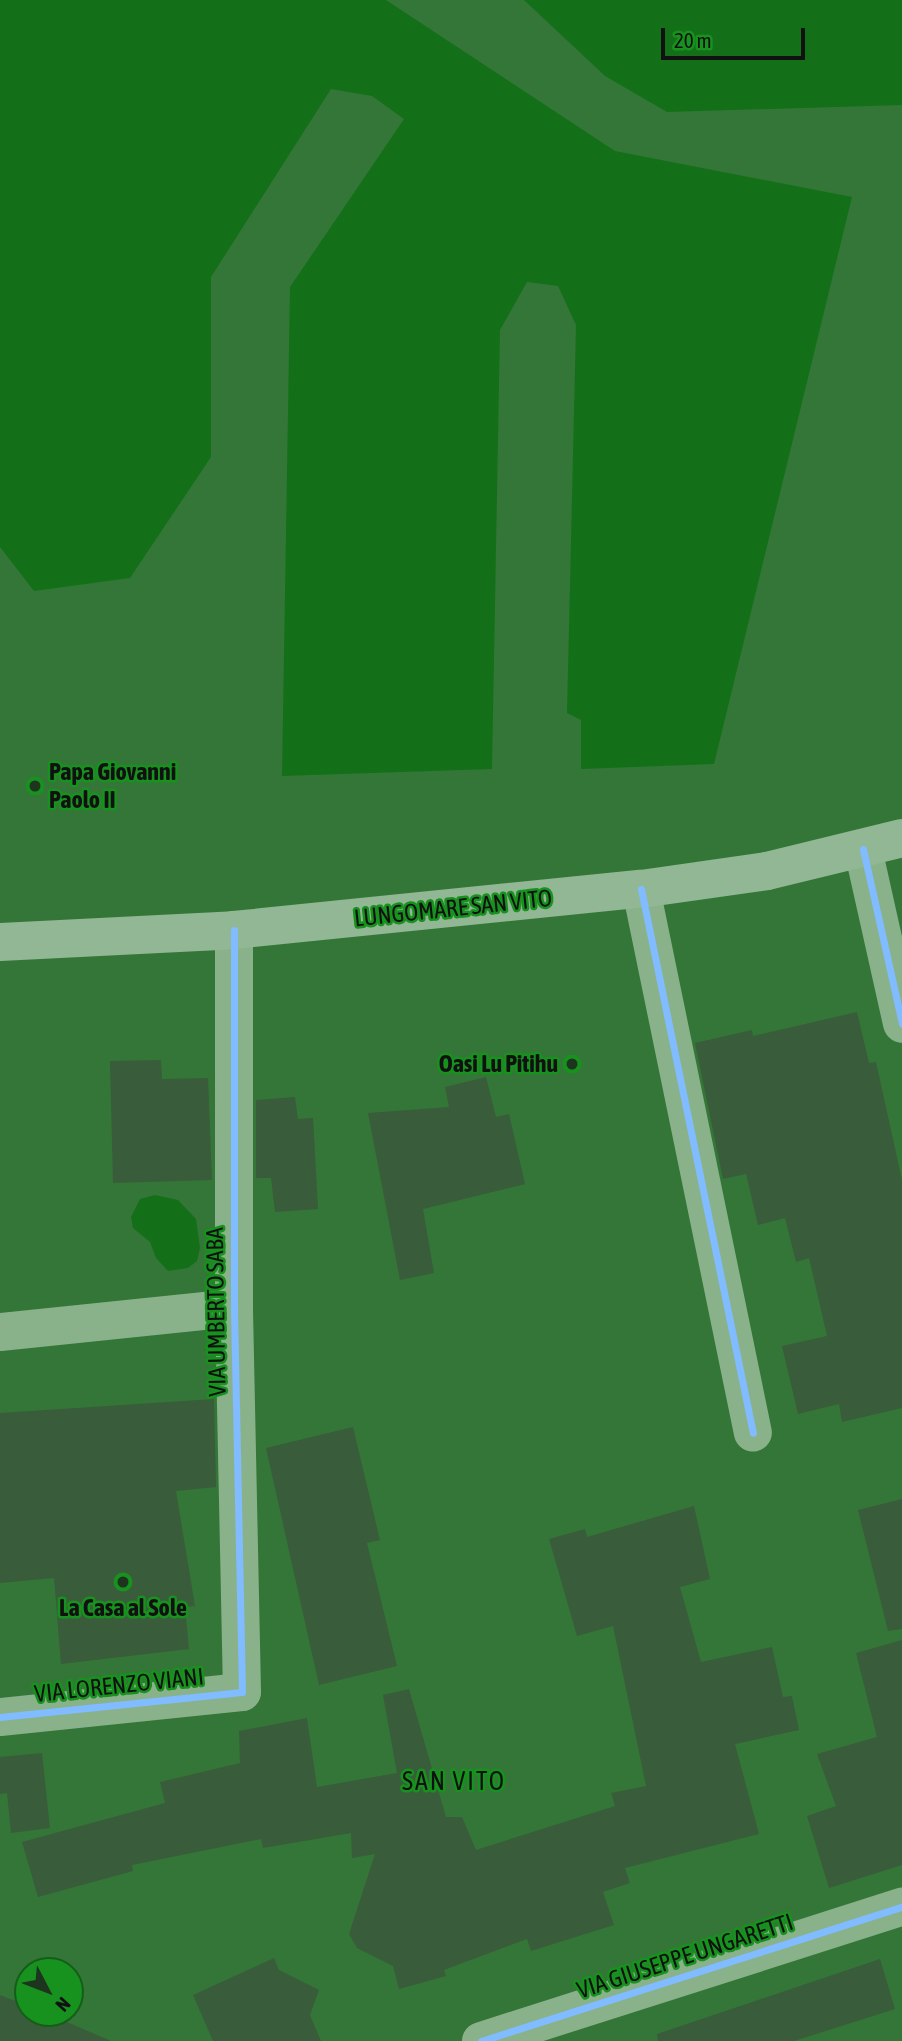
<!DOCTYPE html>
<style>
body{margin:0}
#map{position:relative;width:902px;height:2041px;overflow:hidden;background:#347637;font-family:"Asap Condensed",sans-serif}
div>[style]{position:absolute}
.water>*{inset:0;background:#137019}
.building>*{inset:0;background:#395c3b}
.minor>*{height:38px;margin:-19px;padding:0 19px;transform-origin:19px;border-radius:19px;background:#89b28b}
.secondary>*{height:38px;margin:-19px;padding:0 19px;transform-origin:19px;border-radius:19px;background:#92b794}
.cycleway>*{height:7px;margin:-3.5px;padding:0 3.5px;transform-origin:3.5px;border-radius:3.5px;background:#80bcff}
.dots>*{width:19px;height:19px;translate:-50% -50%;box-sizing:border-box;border:4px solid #18921e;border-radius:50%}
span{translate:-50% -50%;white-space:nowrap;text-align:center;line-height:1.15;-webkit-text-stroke:5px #18921e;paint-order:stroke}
.poi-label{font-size:24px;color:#111;font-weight:700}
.left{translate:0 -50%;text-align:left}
.right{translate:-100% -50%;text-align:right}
.street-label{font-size:24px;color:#111}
.neighbourhood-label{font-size:26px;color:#111;letter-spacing:2px}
.north{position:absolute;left:14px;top:1957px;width:70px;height:70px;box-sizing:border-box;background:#18921e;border:2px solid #155e19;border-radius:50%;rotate:132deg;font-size:19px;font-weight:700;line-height:28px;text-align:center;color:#111}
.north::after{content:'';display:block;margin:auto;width:24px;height:32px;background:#1d341e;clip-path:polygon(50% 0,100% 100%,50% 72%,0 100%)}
.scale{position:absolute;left:661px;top:28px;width:144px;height:32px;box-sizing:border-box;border:4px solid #111;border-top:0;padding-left:9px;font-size:21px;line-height:24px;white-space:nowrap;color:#111;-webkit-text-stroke:5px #18921e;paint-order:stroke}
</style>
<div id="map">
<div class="water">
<i style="clip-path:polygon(0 0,386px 0,615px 151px,852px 197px,714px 764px,581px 769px,581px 720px,567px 713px,576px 325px,558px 286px,527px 282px,500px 330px,492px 769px,282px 776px,290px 287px,404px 119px,372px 96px,331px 89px,211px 277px,211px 457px,130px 578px,34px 591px,0 547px)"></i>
<i style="clip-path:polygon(524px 0,902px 0,902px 105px,667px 112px,605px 76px)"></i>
<i style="clip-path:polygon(155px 1195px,178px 1200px,196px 1219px,200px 1248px,197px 1261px,188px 1268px,168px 1271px,156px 1258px,150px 1242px,133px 1228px,131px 1217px,140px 1199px)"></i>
</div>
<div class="building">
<i style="clip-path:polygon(857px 1012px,869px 1063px,876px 1062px,902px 1180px,902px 1408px,842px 1422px,839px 1404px,798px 1414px,782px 1346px,827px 1336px,809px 1258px,796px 1262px,785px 1218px,758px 1225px,746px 1174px,723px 1179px,695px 1043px,752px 1030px,753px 1036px)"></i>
<i style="clip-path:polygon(161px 1060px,162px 1079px,208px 1078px,212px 1180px,113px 1183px,110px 1061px)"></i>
<i style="clip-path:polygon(486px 1077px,496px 1117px,509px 1114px,525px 1184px,423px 1209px,434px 1273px,400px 1280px,368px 1113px,449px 1107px,445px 1087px)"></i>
<i style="clip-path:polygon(295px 1097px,298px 1119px,313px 1118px,318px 1209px,275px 1212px,271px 1178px,256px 1178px,256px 1100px)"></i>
<i style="clip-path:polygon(214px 1399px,216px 1487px,176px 1491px,195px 1606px,185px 1607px,189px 1649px,61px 1664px,54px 1578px,0 1583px,0 1413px)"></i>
<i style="clip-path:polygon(353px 1427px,380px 1540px,367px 1543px,397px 1666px,319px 1685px,266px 1448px)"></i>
<i style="clip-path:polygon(902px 1499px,902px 1629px,888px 1631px,858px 1510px)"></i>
<i style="clip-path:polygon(694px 1506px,710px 1579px,680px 1587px,701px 1662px,772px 1647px,783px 1697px,792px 1696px,799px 1730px,735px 1744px,759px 1834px,625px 1868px,630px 1883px,603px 1892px,614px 1925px,531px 1951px,527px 1939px,444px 1970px,446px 1976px,399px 1989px,393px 1966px,357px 1948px,349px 1934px,375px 1854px,352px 1858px,351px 1833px,263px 1848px,261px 1839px,132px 1865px,133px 1871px,38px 1897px,22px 1842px,165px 1803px,160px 1782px,240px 1763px,239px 1731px,307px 1718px,317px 1787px,397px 1773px,383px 1695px,409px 1689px,446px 1817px,462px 1817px,476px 1850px,615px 1806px,611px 1793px,646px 1786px,613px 1626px,577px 1636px,549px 1539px,585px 1529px,587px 1537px)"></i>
<i style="clip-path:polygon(902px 1640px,902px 1865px,829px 1888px,807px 1816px,836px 1806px,817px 1754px,877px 1737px,856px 1653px)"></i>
<i style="clip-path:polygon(42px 1753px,50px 1828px,11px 1833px,7px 1793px,0 1794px,0 1757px)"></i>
<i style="clip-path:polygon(274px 1958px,279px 1970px,319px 1990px,310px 2015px,321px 2041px,213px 2041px,193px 1995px)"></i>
<i style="clip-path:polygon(880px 1959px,895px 2009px,794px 2041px,658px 2041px,657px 2034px)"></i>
<i style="clip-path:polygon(0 1995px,28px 2006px,28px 2013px,46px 2013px,111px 2041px,0 2041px)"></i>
</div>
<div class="minor">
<i style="left:863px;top:849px;width:179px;rotate:77.4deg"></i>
<i style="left:641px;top:889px;width:555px;rotate:78.37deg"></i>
<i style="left:0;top:1332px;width:235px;rotate:-5.9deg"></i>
<i style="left:0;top:1717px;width:243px;rotate:-5.9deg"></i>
<i style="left:242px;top:1692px;width:384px;rotate:-91.2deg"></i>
<i style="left:234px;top:1308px;width:378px;rotate:-90deg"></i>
<i style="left:481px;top:2041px;width:442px;rotate:-17.7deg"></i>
</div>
<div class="secondary">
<i style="left:0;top:942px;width:234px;rotate:-2.9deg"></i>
<i style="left:234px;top:930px;width:409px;rotate:-5.8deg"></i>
<i style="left:641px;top:889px;width:127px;rotate:-8.1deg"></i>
<i style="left:767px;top:871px;width:139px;rotate:-13.7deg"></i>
</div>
<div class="cycleway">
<i style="left:863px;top:849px;width:179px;rotate:77.4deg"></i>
<i style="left:641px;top:889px;width:555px;rotate:78.37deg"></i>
<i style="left:0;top:1717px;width:243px;rotate:-5.9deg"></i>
<i style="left:242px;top:1692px;width:384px;rotate:-91.2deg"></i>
<i style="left:234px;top:1308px;width:378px;rotate:-90deg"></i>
<i style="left:481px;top:2041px;width:442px;rotate:-17.7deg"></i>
</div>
<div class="dots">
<i style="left:35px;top:786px;background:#1d341e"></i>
<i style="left:572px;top:1064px;background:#1d341e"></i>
<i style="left:123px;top:1582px;background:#1d341e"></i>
</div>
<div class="poi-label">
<span class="left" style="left:49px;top:786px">Papa Giovanni<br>Paolo II</span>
<span class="right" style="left:558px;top:1064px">Oasi Lu Pitihu</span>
<span style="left:123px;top:1608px">La Casa al Sole</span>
</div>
<div class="street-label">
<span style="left:453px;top:908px;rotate:-6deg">LUNGOMARE SAN VITO</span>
<span style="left:216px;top:1312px;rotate:-91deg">VIA UMBERTO SABA</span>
<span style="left:119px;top:1685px;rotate:-6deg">VIA LORENZO VIANI</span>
<span style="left:685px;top:1956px;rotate:-18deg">VIA GIUSEPPE UNGARETTI</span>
</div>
<div class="neighbourhood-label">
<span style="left:454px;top:1782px">SAN VITO</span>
</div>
<div class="north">N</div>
<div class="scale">20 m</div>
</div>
